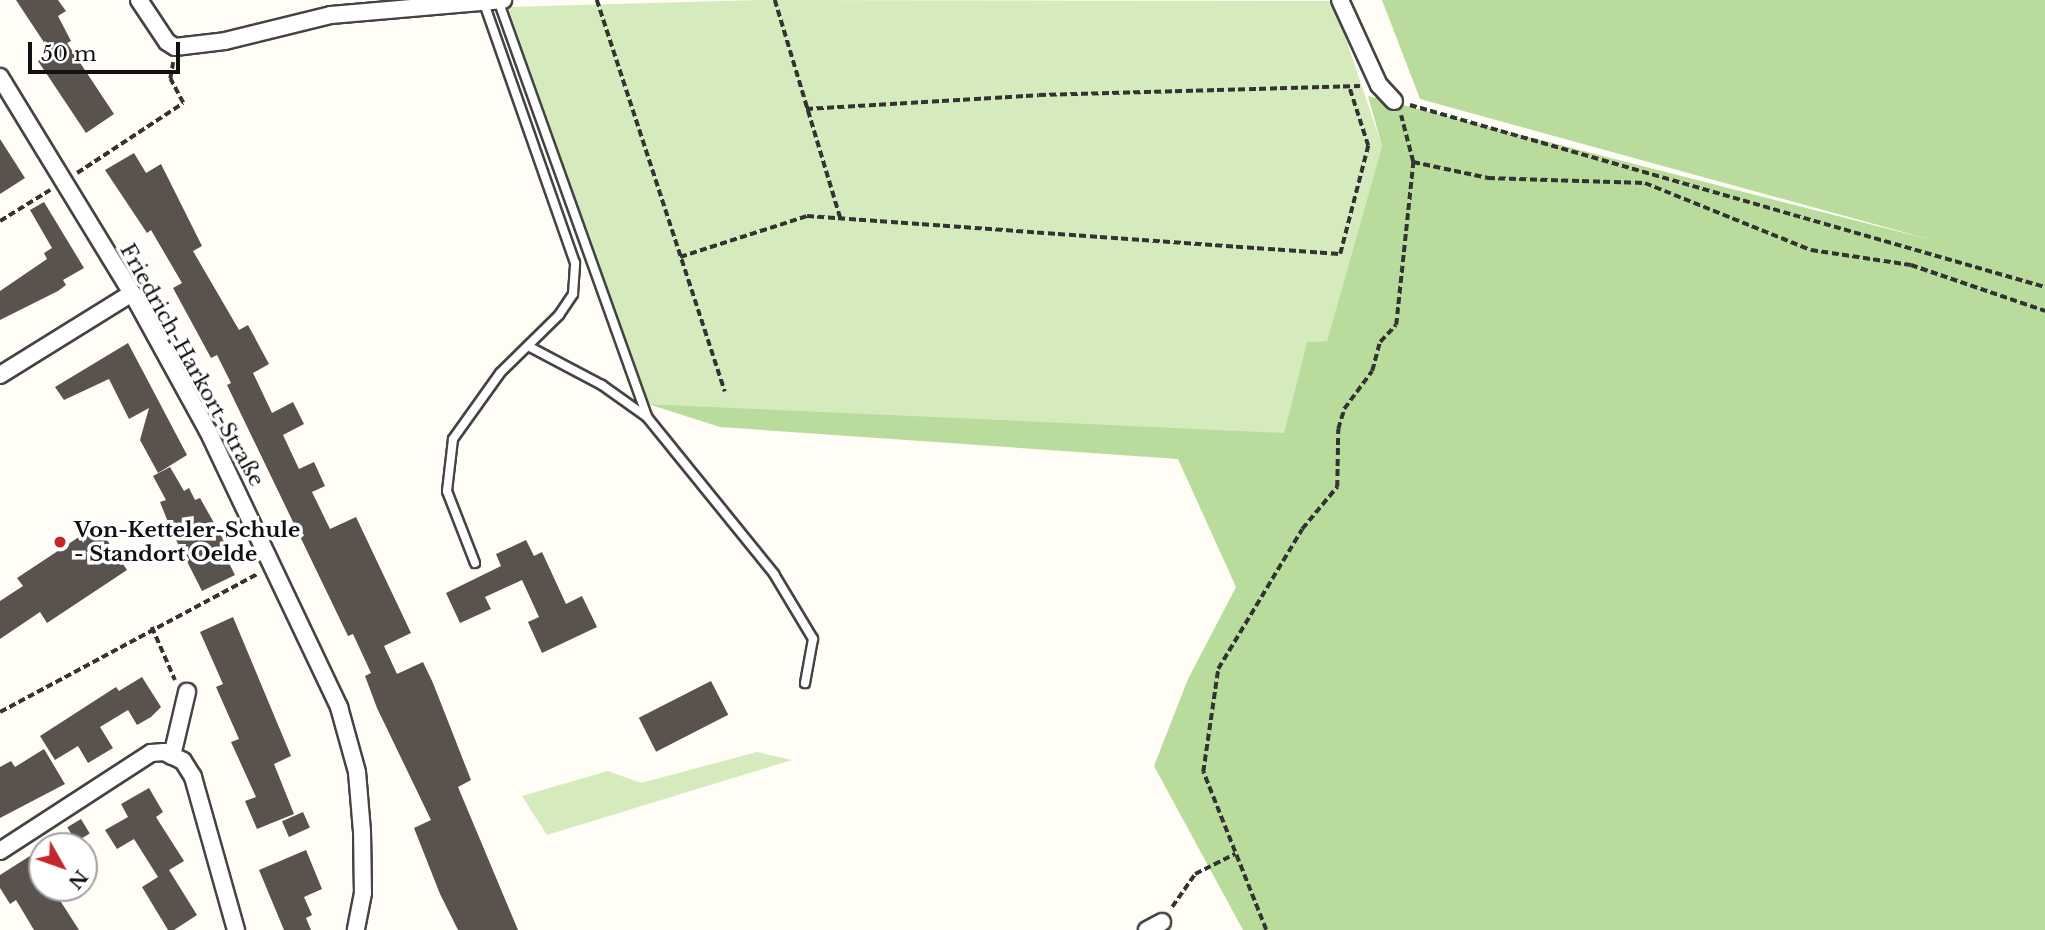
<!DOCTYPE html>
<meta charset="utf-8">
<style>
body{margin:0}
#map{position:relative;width:2045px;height:930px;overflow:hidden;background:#fffdf5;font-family:"Libre Baskerville",serif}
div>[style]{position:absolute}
.green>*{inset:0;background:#d5ebbd}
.forest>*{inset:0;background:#b9dc9c}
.building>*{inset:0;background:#5a524d;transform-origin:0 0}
.path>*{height:3.5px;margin-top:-1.75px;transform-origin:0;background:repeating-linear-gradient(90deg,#333 0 7px,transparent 0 10.5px)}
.roads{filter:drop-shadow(2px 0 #444) drop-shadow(-2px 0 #444) drop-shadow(0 2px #444) drop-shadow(0 -2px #444)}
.lane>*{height:8px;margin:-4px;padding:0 4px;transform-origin:4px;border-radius:4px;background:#fff}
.street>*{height:16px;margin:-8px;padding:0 8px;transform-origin:8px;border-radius:8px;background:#fff}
.dots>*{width:19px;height:19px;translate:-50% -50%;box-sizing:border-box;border:4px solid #fff;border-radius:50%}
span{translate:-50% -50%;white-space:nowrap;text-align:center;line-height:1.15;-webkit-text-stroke:7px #fff;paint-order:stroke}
.street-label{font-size:21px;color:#111}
.poi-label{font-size:21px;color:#111;font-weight:700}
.left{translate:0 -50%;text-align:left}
.north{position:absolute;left:28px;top:832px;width:70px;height:70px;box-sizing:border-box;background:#fff;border:2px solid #a0a0a0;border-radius:50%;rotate:130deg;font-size:19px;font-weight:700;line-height:28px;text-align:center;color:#111}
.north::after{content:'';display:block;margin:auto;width:24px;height:32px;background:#c4262e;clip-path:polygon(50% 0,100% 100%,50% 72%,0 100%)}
.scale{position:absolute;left:28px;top:42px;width:152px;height:32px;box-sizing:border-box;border:4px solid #111;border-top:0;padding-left:9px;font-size:21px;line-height:24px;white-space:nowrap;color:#111;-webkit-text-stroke:5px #fff;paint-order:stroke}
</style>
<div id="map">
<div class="green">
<i style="clip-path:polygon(759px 0,1333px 1px,1382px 146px,1327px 341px,1307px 342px,1284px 434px,648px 404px,508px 7px)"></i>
<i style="clip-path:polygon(757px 752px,792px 760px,547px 835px,522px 796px,608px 771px,641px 783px)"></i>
</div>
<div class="forest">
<i style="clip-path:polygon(1382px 0,2045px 0,2045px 930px,1243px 930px,1154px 766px,1188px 679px,1236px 587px,1178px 459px,720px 427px,648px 404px,1284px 433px,1307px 342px,1327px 341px,1382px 146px,1368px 96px,1932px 240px,1420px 99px)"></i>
</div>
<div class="building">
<i style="clip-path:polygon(16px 0,58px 0,66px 11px,58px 16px,71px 41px,67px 43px,114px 114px,86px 133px,38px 61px,51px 53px)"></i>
<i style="clip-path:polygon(0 139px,25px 178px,0 194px)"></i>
<i style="clip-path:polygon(134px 153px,146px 173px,161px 164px,202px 246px,193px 251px,239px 330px,248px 325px,269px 364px,253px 373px,272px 413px,293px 402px,304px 424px,283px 435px,299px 469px,314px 462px,325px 486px,312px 492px,330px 529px,356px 517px,411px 633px,384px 646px,397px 674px,423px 662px,433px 683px,471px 780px,458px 787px,518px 930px,458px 930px,440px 894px,414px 828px,431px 820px,377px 708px,365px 676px,371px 673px,353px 634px,348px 636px,227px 385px,231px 383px,217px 355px,211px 358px,173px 288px,182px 283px,151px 230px,147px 233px,105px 170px)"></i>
<i style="clip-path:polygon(44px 202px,84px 268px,63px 280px,66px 285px,58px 291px,0 320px,0 291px,47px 259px,44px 253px,52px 248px,30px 210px)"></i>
<i style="clip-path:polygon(128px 343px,187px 455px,158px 473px,140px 440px,149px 408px,129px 419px,109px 379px,64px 400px,55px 387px)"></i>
<i style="clip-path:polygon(170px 467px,184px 491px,189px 488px,195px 500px,200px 498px,227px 546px,222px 549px,235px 575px,202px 591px,172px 532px,160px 502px,166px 500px,153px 476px)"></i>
<i style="clip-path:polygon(97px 525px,127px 570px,47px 623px,40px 612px,0 639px,0 601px,23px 586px,17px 578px)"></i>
<i style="clip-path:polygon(526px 540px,534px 556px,542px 552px,566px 604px,582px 596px,597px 627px,542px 653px,528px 622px,539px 617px,522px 580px,485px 597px,491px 609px,460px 623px,446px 593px,501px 566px,496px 554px)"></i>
<i style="clip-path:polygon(233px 617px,291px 756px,274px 764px,294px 814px,257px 829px,245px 801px,256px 797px,231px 742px,239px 739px,216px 687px,223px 684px,200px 632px)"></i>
<i style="clip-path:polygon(142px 677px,161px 707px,151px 717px,137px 725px,128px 710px,100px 727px,113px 748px,88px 763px,78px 746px,55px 760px,40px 736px,116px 687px,119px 691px)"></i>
<i style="left:711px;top:681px;width:38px;height:81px;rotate:63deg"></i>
<i style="clip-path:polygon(44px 749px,65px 784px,0 818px,0 767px,11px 761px,15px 767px)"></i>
<i style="clip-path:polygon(149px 788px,163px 812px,156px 817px,184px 861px,169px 870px,197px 915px,174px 930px,168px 930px,142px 887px,158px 877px,134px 839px,117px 849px,105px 830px,128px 817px,121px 804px)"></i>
<i style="left:303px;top:812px;width:17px;height:23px;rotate:66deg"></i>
<i style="left:81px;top:819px;width:17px;height:16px;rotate:59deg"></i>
<i style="clip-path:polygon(306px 850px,322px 889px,304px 897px,312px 915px,306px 918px,311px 930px,284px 930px,259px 870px)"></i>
<i style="clip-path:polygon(33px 854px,42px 868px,42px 888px,52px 888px,79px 930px,34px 930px,16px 900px,10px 904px,0 888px,0 875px)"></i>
</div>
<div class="path">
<i style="left:597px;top:0;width:412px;rotate:71.9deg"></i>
<i style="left:775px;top:0;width:230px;rotate:73.3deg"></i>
<i style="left:1410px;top:105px;width:661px;rotate:15.99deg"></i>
<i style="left:806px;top:109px;width:233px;rotate:-3.4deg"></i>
<i style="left:1039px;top:95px;width:321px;rotate:-1.6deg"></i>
<i style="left:1413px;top:162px;width:77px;rotate:12deg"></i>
<i style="left:1488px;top:178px;width:157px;rotate:1.8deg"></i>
<i style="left:1645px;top:183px;width:179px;rotate:22deg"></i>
<i style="left:1811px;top:250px;width:101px;rotate:8.5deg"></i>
<i style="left:1911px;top:265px;width:142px;rotate:18.9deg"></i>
<i style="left:77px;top:173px;width:127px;rotate:-33.4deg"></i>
<i style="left:183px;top:103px;width:27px;rotate:-118deg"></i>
<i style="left:170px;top:79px;width:17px;rotate:-80deg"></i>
<i style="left:0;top:221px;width:59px;rotate:-31.8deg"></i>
<i style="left:680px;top:257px;width:133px;rotate:-17.9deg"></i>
<i style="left:807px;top:216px;width:534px;rotate:4.08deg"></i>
<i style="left:1340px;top:254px;width:112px;rotate:-75.5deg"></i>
<i style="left:1368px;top:146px;width:62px;rotate:-107.9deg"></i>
<i style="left:152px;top:627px;width:58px;rotate:66.5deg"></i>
<i style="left:0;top:712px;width:292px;rotate:-28.2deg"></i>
<i style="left:1172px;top:907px;width:40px;rotate:-55.1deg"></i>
<i style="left:1195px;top:874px;width:45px;rotate:-26.6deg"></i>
<i style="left:1266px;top:930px;width:170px;rotate:-111.7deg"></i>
<i style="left:1203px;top:772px;width:104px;rotate:-81.7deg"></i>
<i style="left:1218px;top:669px;width:163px;rotate:-59deg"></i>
<i style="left:1302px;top:529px;width:55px;rotate:-50.2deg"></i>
<i style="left:1337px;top:487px;width:58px;rotate:-89deg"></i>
<i style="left:1338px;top:429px;width:21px;rotate:-73deg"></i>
<i style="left:1344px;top:409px;width:47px;rotate:-53.6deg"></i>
<i style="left:1372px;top:371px;width:30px;rotate:-75deg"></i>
<i style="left:1380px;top:342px;width:23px;rotate:-47deg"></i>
<i style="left:1396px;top:325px;width:164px;rotate:-84deg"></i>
<i style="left:1413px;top:162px;width:48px;rotate:-104.6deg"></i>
</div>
<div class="roads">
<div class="lane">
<i style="left:498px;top:0;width:443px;rotate:70.3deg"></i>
<i style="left:647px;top:417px;width:202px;rotate:51deg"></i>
<i style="left:774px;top:574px;width:76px;rotate:59deg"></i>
<i style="left:813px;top:639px;width:45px;rotate:100.3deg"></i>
<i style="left:528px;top:346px;width:84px;rotate:27.8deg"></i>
<i style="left:602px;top:385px;width:55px;rotate:35.4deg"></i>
<i style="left:475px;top:563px;width:77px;rotate:-111.3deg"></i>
<i style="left:447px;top:491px;width:52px;rotate:-83.4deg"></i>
<i style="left:453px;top:439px;width:81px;rotate:-54.5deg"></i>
<i style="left:500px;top:373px;width:83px;rotate:-44.5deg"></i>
<i style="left:559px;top:315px;width:25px;rotate:-56deg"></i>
<i style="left:573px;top:294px;width:31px;rotate:-86deg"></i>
<i style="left:575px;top:263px;width:278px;rotate:-109.3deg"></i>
</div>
<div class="street">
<i style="left:139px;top:0;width:50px;rotate:56.3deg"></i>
<i style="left:167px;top:42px;width:9px;rotate:32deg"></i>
<i style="left:175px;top:47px;width:50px;rotate:-6.8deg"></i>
<i style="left:225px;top:41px;width:109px;rotate:-13.8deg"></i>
<i style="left:331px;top:15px;width:173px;rotate:-5deg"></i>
<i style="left:1340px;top:0;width:94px;rotate:65.4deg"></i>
<i style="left:1379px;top:85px;width:22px;rotate:47deg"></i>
<i style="left:0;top:77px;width:253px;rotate:58.6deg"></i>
<i style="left:132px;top:293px;width:158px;rotate:61.2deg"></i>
<i style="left:208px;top:431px;width:306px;rotate:64.6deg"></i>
<i style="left:339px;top:707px;width:67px;rotate:74.5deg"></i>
<i style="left:357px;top:772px;width:59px;rotate:85.2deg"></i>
<i style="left:362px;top:831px;width:62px;rotate:89.1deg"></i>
<i style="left:363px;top:893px;width:38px;rotate:101deg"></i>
<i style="left:0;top:375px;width:155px;rotate:-31.8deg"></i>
<i style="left:172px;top:756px;width:66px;rotate:-76.8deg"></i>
<i style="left:0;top:851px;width:180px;rotate:-33deg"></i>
<i style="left:151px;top:753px;width:13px;rotate:-4deg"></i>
<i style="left:164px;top:752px;width:21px;rotate:25deg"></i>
<i style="left:183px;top:761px;width:19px;rotate:58deg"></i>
<i style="left:193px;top:777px;width:159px;rotate:74.3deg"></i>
<i style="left:1147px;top:930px;width:17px;rotate:-28deg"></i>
</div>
</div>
<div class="dots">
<i style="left:60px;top:542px;background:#c4262e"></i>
</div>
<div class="street-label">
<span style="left:192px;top:365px;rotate:61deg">Friedrich-Harkort-Straße</span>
</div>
<div class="poi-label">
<span class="left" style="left:74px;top:542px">Von-Ketteler-Schule<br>- Standort Oelde</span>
</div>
<div class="north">N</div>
<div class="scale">50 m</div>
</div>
